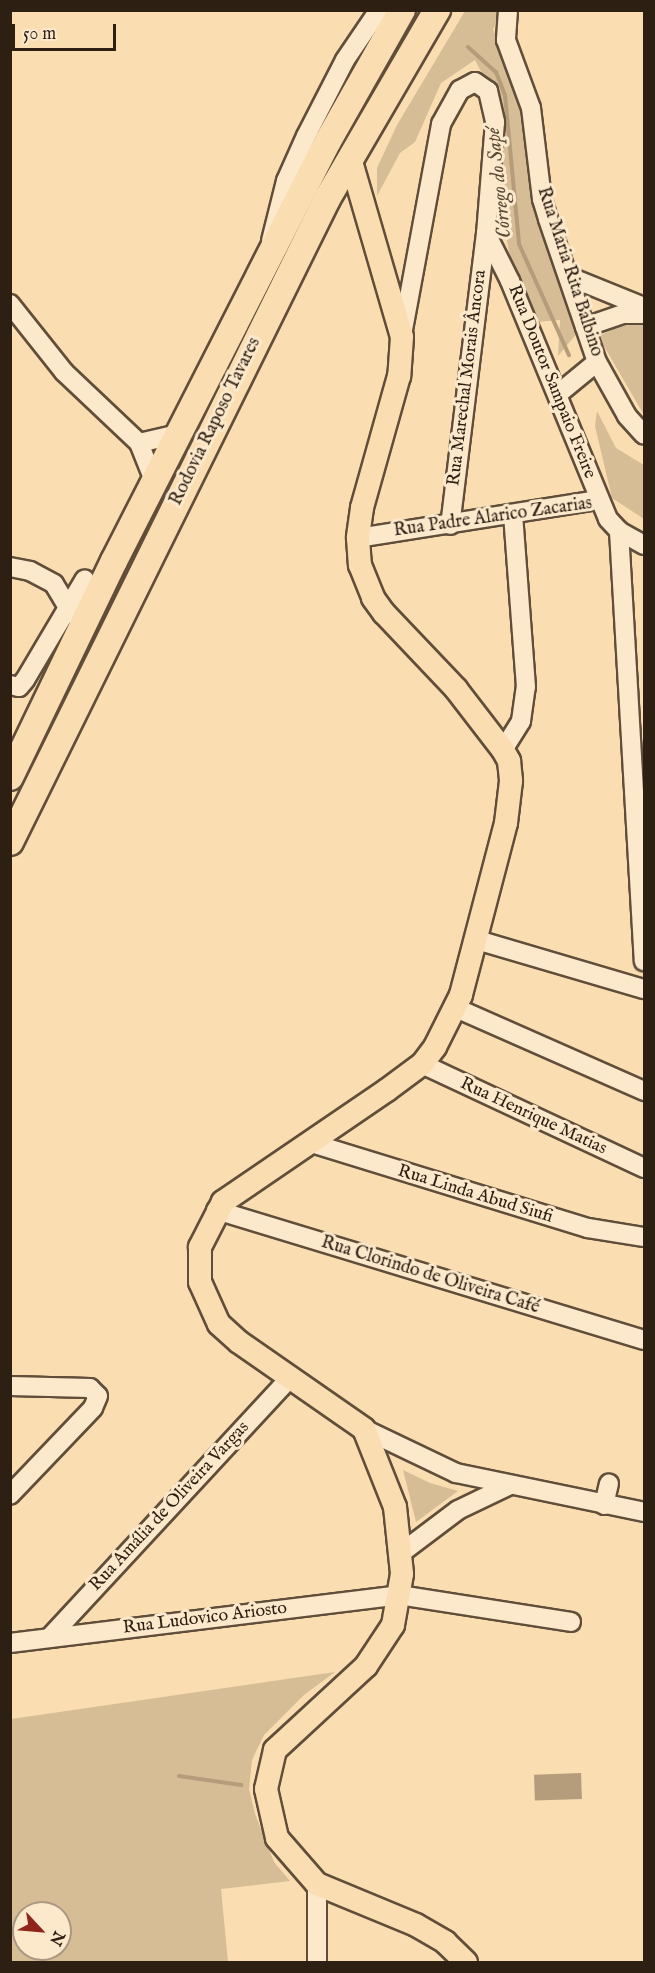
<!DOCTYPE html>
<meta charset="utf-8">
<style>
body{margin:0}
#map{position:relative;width:655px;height:1973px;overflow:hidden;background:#faddb1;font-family:"IM FELL English",serif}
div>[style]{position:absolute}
.green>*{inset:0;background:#d7bd96}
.water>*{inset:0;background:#b59c7b;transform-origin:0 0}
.stream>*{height:4px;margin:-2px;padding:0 2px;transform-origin:2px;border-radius:2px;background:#b59c7b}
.roads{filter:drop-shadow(2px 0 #614e3a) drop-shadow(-2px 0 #614e3a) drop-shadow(0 2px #614e3a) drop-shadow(0 -2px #614e3a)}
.minor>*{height:18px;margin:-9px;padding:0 9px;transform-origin:9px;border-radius:9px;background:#fce9cc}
.major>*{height:22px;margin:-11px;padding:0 11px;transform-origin:11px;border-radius:11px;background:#faddb1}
.highway>*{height:26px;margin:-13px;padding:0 13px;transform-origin:13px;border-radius:13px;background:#faddb1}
span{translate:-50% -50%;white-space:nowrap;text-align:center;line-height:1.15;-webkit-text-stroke:6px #fce9cc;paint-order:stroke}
.street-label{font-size:18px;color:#2e1f13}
.water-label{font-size:20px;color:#5d4b37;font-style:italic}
.frame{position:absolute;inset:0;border:12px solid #2e1f13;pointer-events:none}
.north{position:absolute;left:12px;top:1901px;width:60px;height:60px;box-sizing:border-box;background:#fce9cc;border:2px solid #aa9882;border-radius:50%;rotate:116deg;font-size:16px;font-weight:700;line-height:24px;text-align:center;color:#2e1f13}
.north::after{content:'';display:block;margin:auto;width:21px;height:27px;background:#8f2418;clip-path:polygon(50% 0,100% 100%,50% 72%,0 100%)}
.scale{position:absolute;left:12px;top:24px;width:104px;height:27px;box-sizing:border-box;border:3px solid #2e1f13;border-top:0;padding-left:8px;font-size:18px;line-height:21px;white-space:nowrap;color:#2e1f13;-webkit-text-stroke:4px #fce9cc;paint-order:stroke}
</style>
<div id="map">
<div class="green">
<i style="clip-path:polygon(465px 11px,503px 11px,493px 29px,516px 88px,532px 178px,579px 331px,558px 356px,560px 320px,537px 322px,527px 309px,509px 252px,500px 203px,502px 111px,475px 60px,441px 83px,415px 142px,400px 153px,377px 196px,377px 168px,397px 125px)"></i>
<i style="clip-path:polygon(644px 323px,644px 415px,598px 336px,622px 325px)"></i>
<i style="clip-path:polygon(597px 411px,616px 448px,644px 465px,644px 519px,612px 498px,595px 426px)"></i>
<i style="clip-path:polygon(403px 1470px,430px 1483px,458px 1491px,416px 1522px)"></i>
<i style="clip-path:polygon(evenodd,335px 1672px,304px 1695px,264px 1735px,252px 1760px,249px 1789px,255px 1814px,274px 1862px,290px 1881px,221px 1889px,228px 1962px,11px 1962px,11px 1719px,335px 1672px,24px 1913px,60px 1913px,60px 1949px,24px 1949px,24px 1913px)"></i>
</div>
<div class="water">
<i style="left:581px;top:1773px;width:26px;height:47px;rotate:88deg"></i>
</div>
<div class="stream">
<i style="left:468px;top:47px;width:38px;rotate:42deg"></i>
<i style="left:496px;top:72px;width:25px;rotate:69deg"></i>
<i style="left:505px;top:95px;width:150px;rotate:84.6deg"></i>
<i style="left:519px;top:244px;width:122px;rotate:65.8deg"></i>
<i style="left:179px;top:1776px;width:63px;rotate:8.3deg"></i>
</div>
<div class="roads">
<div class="minor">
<i style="left:508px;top:10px;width:30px;rotate:94deg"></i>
<i style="left:506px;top:40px;width:72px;rotate:69.8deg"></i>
<i style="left:531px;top:108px;width:92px;rotate:83.1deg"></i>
<i style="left:542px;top:199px;width:21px;rotate:73deg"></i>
<i style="left:548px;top:219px;width:151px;rotate:71.1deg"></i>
<i style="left:597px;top:362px;width:62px;rotate:60.9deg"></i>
<i style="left:627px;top:416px;width:25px;rotate:48deg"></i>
<i style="left:486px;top:233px;width:54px;rotate:63.4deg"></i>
<i style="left:510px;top:281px;width:257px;rotate:67.6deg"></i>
<i style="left:608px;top:519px;width:16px;rotate:47deg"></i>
<i style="left:619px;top:531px;width:29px;rotate:29deg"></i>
<i style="left:271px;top:241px;width:62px;rotate:-76deg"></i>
<i style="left:286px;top:181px;width:49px;rotate:-66deg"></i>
<i style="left:306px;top:136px;width:85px;rotate:-62.8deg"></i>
<i style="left:345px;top:60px;width:60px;rotate:-55.8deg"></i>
<i style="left:570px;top:277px;width:80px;rotate:22.1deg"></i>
<i style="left:10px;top:304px;width:87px;rotate:51.5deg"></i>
<i style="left:64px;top:372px;width:103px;rotate:43.4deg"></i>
<i style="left:139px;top:443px;width:43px;rotate:68.2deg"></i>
<i style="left:585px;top:327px;width:40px;rotate:-18.9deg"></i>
<i style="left:623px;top:314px;width:21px"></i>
<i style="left:402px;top:335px;width:215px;rotate:-79.5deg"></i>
<i style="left:441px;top:124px;width:39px;rotate:-61deg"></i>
<i style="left:460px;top:90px;width:17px;rotate:-28deg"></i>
<i style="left:475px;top:82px;width:16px;rotate:35deg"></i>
<i style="left:488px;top:91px;width:32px;rotate:77deg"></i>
<i style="left:495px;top:122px;width:111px;rotate:94.6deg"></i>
<i style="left:486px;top:233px;width:294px;rotate:97deg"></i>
<i style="left:558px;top:394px;width:50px;rotate:-39.4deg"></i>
<i style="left:139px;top:443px;width:40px;rotate:-13deg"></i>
<i style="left:619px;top:531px;width:431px;rotate:86.7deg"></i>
<i style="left:358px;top:538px;width:244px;rotate:-9deg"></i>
<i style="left:10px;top:567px;width:20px;rotate:11deg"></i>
<i style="left:30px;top:571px;width:27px;rotate:28deg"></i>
<i style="left:54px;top:584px;width:35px;rotate:59deg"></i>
<i style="left:10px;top:685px;width:9px;rotate:13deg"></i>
<i style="left:19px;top:687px;width:9px;rotate:-49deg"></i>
<i style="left:25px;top:680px;width:117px;rotate:-59.3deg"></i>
<i style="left:503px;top:750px;width:34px;rotate:-58deg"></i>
<i style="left:521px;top:721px;width:34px;rotate:-82deg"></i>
<i style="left:526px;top:687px;width:171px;rotate:-94.3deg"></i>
<i style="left:477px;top:940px;width:174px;rotate:16.4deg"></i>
<i style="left:456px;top:1008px;width:206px;rotate:23.8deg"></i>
<i style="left:422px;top:1064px;width:245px;rotate:25.1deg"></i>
<i style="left:308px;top:1142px;width:293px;rotate:17.1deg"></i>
<i style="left:588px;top:1228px;width:57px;rotate:9.1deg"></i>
<i style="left:216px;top:1210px;width:447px;rotate:16.9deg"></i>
<i style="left:10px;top:1386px;width:80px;rotate:1.4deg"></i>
<i style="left:90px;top:1388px;width:11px;rotate:45deg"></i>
<i style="left:98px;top:1396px;width:13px;rotate:113deg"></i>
<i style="left:93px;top:1408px;width:120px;rotate:133.7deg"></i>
<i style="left:364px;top:1429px;width:102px;rotate:25.6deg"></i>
<i style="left:456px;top:1473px;width:192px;rotate:11.7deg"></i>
<i style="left:604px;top:1505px;width:22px;rotate:-77deg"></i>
<i style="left:401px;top:1553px;width:71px;rotate:-37deg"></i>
<i style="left:458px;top:1510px;width:58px;rotate:-25.7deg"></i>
<i style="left:49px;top:1638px;width:356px;rotate:-47.2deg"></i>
<i style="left:10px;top:1643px;width:392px;rotate:-7deg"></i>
<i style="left:399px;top:1595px;width:174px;rotate:8.9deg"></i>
<i style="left:317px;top:1962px;width:78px;rotate:-90deg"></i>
</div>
<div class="major">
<i style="left:350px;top:158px;width:186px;rotate:73.8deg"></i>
<i style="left:402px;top:337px;width:39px;rotate:94deg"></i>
<i style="left:399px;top:376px;width:137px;rotate:105.7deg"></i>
<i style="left:362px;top:508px;width:30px;rotate:98deg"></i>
<i style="left:358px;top:538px;width:27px;rotate:86deg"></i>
<i style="left:360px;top:565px;width:35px;rotate:68deg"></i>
<i style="left:373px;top:598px;width:19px;rotate:54deg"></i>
<i style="left:384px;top:613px;width:105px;rotate:46.5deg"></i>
<i style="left:456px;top:689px;width:77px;rotate:52.4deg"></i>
<i style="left:503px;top:750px;width:13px;rotate:61deg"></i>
<i style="left:509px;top:761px;width:20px;rotate:84deg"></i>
<i style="left:511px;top:781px;width:42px;rotate:96.8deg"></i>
<i style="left:506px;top:823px;width:178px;rotate:104.7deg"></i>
<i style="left:461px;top:995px;width:58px;rotate:116.6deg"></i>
<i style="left:435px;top:1047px;width:21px;rotate:127deg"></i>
<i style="left:422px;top:1064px;width:44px;rotate:143.4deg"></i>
<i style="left:387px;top:1090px;width:199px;rotate:145.7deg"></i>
<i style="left:223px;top:1202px;width:51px;rotate:117.1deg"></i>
<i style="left:200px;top:1247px;width:35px;rotate:90deg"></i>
<i style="left:200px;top:1282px;width:46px;rotate:65.7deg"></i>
<i style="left:219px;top:1324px;width:27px;rotate:42deg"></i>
<i style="left:239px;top:1342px;width:152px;rotate:34.8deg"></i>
<i style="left:364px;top:1429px;width:84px;rotate:68.3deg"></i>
<i style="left:395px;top:1507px;width:67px;rotate:84deg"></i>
<i style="left:402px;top:1574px;width:52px;rotate:100deg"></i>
<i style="left:393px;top:1625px;width:49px;rotate:123.4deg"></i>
<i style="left:366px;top:1666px;width:124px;rotate:137.3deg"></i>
<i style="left:275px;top:1750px;width:40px;rotate:103deg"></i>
<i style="left:266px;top:1789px;width:50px;rotate:77.3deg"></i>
<i style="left:277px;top:1838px;width:61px;rotate:49deg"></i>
<i style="left:317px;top:1884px;width:107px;rotate:22.5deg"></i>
<i style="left:416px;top:1925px;width:34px;rotate:30deg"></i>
<i style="left:445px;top:1942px;width:29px;rotate:44deg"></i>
</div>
<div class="highway">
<i style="left:10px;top:777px;width:240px;rotate:-64.3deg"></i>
<i style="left:114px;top:561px;width:471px;rotate:-63deg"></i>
<i style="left:328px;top:141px;width:150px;rotate:-60.5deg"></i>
<i style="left:10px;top:842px;width:717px;rotate:-63.76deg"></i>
<i style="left:327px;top:199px;width:219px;rotate:-59.8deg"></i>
</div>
</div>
<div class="street-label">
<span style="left:569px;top:272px;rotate:72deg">Rua Maria Rita Balbino</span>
<span style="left:468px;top:378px;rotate:-83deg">Rua Marechal Morais Âncora</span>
<span style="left:551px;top:382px;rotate:68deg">Rua Doutor Sampaio Freire</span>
<span style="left:216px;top:422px;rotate:-64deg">Rodovia Raposo Tavares</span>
<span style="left:493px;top:518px;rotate:-8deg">Rua Padre Alarico Zacarias</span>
<span style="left:533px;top:1117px;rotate:25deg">Rua Henrique Matias</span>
<span style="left:475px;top:1195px;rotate:17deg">Rua Linda Abud Siufi</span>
<span style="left:430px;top:1276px;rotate:17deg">Rua Clorindo de Oliveira Café</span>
<span style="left:170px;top:1507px;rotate:-47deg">Rua Amália de Oliveira Vargas</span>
<span style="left:205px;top:1619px;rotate:-7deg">Rua Ludovico Ariosto</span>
</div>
<div class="water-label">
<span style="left:499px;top:183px;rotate:-96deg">Córrego do Sapé</span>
</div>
<div class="frame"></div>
<div class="north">N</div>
<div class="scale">50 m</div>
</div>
